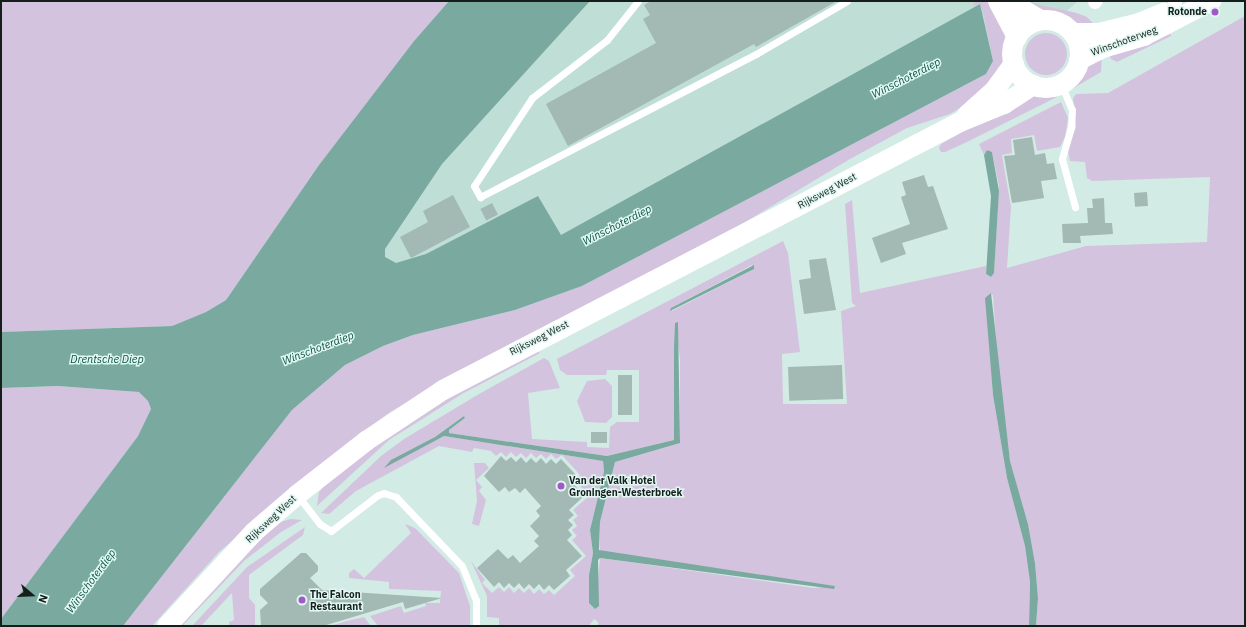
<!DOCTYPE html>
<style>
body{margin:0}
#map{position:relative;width:1246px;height:627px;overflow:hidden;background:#d3ebe5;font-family:"IBM Plex Sans",sans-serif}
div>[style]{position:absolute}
.built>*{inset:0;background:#bfded6}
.green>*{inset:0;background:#d4c3df}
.round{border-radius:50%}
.water>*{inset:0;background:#7aaa9f}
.building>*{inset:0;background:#a3b9b3;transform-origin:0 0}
.lane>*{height:7px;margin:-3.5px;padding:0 3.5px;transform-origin:3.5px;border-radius:3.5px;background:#fff}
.street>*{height:14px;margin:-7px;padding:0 7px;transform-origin:7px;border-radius:7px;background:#fff}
.secondary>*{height:20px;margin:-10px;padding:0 10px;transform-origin:10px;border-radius:10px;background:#fff}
.secondary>.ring{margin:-10px;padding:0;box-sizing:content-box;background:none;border:20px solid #fff;border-radius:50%}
.dots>*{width:11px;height:11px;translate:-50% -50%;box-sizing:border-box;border:2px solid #e1f8f2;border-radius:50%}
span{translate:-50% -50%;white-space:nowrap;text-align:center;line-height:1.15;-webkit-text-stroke:3px #e1f8f2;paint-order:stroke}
.poi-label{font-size:10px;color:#161e1c;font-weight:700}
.right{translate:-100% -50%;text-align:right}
.left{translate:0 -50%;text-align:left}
.street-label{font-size:10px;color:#161e1c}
.water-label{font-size:11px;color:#0d5146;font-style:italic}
.frame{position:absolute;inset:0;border:2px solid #161e1c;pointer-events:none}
.north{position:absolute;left:12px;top:575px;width:40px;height:40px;-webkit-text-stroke:3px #e1f8f2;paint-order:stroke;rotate:109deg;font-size:11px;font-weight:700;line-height:16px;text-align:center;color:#161e1c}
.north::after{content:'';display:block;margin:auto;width:14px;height:18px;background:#161e1c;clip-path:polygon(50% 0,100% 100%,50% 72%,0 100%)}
</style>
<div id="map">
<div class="built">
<i style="clip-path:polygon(549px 1px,1078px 1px,1062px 15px,1046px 12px,1023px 18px,1007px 39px,1005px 61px,670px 251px,335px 312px)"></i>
</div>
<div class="green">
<i style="clip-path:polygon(1px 1px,449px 1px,414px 41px,319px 165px,226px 300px,206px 312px,172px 326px,1px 332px)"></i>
<i style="clip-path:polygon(973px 1px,990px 1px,1007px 39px,1005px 67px,970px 102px,950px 114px,907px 128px,850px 159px,722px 236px,510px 344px,390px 412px,352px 440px,219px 552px,152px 626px,123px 626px,292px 410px,345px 365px,383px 346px,413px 335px,515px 310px,582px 286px,986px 74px,993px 61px,984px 16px,980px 4px,974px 6px)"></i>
<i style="clip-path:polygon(1031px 3px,1077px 13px,1087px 17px,1094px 24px,1078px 24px,1062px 15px,1046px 12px)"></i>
<i style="clip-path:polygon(evenodd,1245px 16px,1245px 626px,1036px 626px,1038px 598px,1035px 563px,1028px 524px,1010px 461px,998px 372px,993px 295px,991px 294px,989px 341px,993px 395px,1007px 478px,1025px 546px,1030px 582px,1029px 626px,598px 626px,598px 622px,594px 619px,589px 626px,499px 626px,499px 618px,487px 617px,487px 596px,471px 561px,485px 580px,482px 583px,492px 593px,499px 587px,504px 592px,509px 587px,514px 593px,519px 588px,524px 593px,529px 588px,534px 594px,539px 589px,544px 594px,549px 590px,554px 595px,575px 576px,570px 570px,586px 556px,572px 540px,577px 536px,572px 530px,577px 526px,573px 520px,578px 516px,573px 510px,589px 496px,575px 480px,580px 475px,562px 455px,556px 459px,551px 454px,546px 459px,541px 454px,536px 458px,531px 453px,526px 458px,521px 453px,516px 457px,511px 452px,506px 457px,501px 452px,496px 456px,491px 451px,474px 448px,472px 452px,439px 446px,356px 491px,329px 514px,321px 513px,381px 456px,404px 439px,479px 394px,544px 358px,549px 361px,560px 388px,528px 393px,532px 439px,587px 442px,587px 447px,609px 448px,610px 427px,617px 422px,639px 422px,639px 370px,607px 370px,606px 375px,567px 375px,560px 370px,557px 359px,783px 241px,788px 253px,800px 352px,782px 354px,783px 404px,847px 404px,841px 311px,856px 306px,852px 303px,845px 204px,852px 200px,860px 293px,986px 266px,986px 274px,991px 277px,994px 271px,999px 186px,992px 152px,987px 150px,984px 155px,979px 144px,1061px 102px,1068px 118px,1065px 137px,1060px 147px,1037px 151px,1034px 135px,1011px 139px,1012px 153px,1002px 155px,1011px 207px,1007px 268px,1086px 246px,1207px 242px,1210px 177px,1092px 181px,1087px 178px,1085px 162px,1070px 161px,1068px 151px,1076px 127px,1073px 98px,1076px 94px,1108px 93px,1245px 16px,752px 265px,754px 269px,672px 311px,671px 308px,752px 265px,1245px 16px,675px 323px,680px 359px,680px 443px,615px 462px,600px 522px,600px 551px,834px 586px,814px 588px,600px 558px,595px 609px,589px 603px,589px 575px,593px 553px,590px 530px,604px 472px,603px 461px,444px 436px,384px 466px,435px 437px,464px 416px,465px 418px,449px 430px,449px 433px,607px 456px,674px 440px,675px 323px)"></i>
<i class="round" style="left:1025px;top:33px;width:42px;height:42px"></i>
<i style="clip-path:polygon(1171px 34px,1171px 36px,1117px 62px,1111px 59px,1108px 51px)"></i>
<i style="clip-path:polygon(1102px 54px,1101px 72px,1072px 89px,1086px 67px)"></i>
<i style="clip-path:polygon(1056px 94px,1057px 97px,967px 142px,945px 152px,941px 152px,939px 148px,941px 144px,1029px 95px)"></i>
<i style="clip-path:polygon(537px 351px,540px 353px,462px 394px,389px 440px,317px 506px,319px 492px,331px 478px,437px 402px)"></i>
<i style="clip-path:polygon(605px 379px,612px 386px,612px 417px,606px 423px,585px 422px,577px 401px,587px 381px)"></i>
<i style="clip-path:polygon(58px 386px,140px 392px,148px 401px,151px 409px,138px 436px,1px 619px,1px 388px)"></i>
<i style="clip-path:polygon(474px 463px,485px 463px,489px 468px,476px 480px,482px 487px,479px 491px,486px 500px,479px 526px,472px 524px,477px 501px)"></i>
<i style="clip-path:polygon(291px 519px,302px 520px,281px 532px,244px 561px,182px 626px,177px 626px,238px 559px,280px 522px)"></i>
<i style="clip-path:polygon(405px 524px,415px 528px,459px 573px,470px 606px,470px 626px,378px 626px,370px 616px,401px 606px,404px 613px,426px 606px,425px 603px,440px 603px,441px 591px,389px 589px,389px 582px,349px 578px,349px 573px,354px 569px,364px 578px,411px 533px)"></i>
<i style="clip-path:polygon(305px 527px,303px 535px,249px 575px,249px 598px,255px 605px,255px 626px,229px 626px,229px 622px,234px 620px,232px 593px,201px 626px,192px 626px,247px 567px)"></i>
<i style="clip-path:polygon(364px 617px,371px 626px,330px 626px,347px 621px)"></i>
</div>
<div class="water">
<i style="clip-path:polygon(449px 1px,590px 1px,442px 164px,385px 249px,385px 257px,396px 263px,426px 254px,538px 196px,561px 235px,980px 4px,993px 61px,986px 74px,582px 286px,515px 310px,413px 335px,383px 346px,345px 365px,292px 410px,123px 626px,1px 626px,1px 619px,138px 436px,151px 409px,148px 401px,139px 392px,58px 386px,1px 388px,1px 332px,172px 326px,206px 312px,226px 300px,319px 165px,414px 41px)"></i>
<i style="clip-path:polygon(987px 150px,992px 152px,999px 191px,994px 273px,991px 277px,986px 274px,991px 196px,984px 155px)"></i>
<i style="clip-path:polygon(754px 265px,754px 269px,670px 311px,671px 308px)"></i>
<i style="clip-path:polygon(991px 293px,1010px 461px,1028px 524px,1035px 563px,1038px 598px,1036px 626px,1029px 626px,1030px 582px,1025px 546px,1007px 478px,993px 395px,985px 298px)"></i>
<i style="clip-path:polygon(678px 322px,680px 443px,615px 462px,600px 522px,599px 550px,835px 586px,834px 589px,600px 558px,598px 560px,599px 606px,595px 609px,589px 603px,589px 575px,593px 553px,590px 530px,604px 472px,603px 461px,444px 436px,384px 468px,391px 460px,435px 437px,464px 416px,465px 418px,449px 430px,449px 433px,607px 456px,674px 440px,674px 347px,675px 323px)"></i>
</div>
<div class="building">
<i style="clip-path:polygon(651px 1px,837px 1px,756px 47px,754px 44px,568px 146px,546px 104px,656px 43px,643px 19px,650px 15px,644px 5px)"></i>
<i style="clip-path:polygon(1032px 137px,1035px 155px,1045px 153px,1047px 164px,1054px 163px,1057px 179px,1041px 181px,1044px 198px,1012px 203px,1004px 156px,1015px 155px,1013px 140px)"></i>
<i style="clip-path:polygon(924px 175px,928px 187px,933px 186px,948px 229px,902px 243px,906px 254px,881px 263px,872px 238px,910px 224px,901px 197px,906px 195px,902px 182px)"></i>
<i style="left:1147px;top:192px;width:14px;height:13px;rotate:86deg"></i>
<i style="clip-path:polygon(453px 195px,470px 227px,411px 258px,400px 237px,428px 222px,423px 211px)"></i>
<i style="clip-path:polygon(1104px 198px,1105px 223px,1112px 223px,1113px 234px,1080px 236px,1081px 243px,1063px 243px,1062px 224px,1088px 223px,1087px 208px,1093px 208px,1092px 199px)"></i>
<i style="left:492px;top:203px;width:13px;height:13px;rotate:63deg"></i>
<i style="clip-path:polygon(826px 258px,836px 310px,804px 314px,799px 280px,811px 278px,809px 260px)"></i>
<i style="left:842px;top:365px;width:34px;height:54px;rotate:88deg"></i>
<i style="left:618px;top:375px;width:14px;height:40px"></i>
<i style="left:591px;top:432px;width:16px;height:11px"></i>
<i style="clip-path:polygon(501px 456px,506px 461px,511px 457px,516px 462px,521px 457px,526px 463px,531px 458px,536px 463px,541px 458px,546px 464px,551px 459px,556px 464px,561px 459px,576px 475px,570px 480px,584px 496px,569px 510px,574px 515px,568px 520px,573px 525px,568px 530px,572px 535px,567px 540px,582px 556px,566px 570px,570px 576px,554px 590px,549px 585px,544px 590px,539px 584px,534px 589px,529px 584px,524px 589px,519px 583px,514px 588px,509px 583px,504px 588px,499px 582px,494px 587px,477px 568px,498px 549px,508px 559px,513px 555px,520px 563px,539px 546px,534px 541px,539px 536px,530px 526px,540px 516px,536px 511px,541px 506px,525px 488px,520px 493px,515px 488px,509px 492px,505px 487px,499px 492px,484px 476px)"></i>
<i style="clip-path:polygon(301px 553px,306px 553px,318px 566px,318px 571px,310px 578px,322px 590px,442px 598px,405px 609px,403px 602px,323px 626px,261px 626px,260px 610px,268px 603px,260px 595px,260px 589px)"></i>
</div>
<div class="lane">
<i style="left:638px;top:1px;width:50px;rotate:128.5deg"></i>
<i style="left:607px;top:40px;width:95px;rotate:142.3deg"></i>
<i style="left:532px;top:98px;width:105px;rotate:123.4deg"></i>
<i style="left:474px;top:186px;width:13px;rotate:61deg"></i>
<i style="left:480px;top:197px;width:311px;rotate:-27.4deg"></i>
<i style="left:756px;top:54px;width:105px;rotate:-30.2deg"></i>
<i style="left:1061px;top:84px;width:28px;rotate:67deg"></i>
<i style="left:1072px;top:110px;width:17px;rotate:93deg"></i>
<i style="left:1071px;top:127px;width:33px;rotate:106deg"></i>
<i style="left:1062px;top:159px;width:50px;rotate:74.8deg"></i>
<i style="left:298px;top:496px;width:36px;rotate:52deg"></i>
<i style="left:320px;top:524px;width:13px;rotate:32deg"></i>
<i style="left:331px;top:531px;width:59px;rotate:-37.5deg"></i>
<i style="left:378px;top:495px;width:6px;rotate:-18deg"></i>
<i style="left:384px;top:493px;width:13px;rotate:18deg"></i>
<i style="left:396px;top:497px;width:95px;rotate:46.3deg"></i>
<i style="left:462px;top:566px;width:37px;rotate:68deg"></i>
<i style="left:476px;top:600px;width:26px;rotate:90deg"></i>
</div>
<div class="street">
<i style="left:1175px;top:1px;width:7px;rotate:90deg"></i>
<i style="left:1095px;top:2px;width:1px;rotate:-45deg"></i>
</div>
<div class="secondary">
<i style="left:998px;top:1px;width:41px;rotate:62.2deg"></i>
<i style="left:1014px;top:1px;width:11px;rotate:45deg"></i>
<i style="left:1022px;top:9px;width:21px;rotate:31deg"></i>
<i class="ring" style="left:1012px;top:20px;width:48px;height:48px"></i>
<i style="left:1073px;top:33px;width:26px"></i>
<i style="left:1099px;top:33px;width:41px;rotate:-14deg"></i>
<i style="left:1139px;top:23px;width:27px;rotate:-22deg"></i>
<i style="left:1079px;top:60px;width:27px;rotate:-27deg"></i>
<i style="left:1103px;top:48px;width:43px;rotate:-16.3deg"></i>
<i style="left:1144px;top:36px;width:76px;rotate:-27.6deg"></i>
<i style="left:967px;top:115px;width:36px;rotate:-42deg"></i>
<i style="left:994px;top:91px;width:34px;rotate:-54deg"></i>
<i style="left:167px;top:626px;width:128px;rotate:-47.2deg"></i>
<i style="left:254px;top:532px;width:57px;rotate:-40.7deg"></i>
<i style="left:297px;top:495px;width:88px;rotate:-38deg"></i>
<i style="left:366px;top:441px;width:92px;rotate:-33.5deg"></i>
<i style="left:443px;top:390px;width:582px;rotate:-27.4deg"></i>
<i style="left:960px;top:122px;width:48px;rotate:-22.2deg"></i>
<i style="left:1004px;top:104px;width:35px;rotate:-33deg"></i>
</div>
<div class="dots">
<i style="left:1215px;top:12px;background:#a358ca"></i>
<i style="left:561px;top:486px;background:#a358ca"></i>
<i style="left:302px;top:600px;background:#a358ca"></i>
</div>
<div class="poi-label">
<span class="right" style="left:1207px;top:12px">Rotonde</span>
<span class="left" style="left:569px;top:486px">Van der Valk Hotel<br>Groningen-Westerbroek</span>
<span class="left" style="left:310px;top:600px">The Falcon<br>Restaurant</span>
</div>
<div class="street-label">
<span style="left:1124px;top:41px;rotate:-20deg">Winschoterweg</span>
<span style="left:827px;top:191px;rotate:-28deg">Rijksweg West</span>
<span style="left:539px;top:338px;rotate:-27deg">Rijksweg West</span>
<span style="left:271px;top:519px;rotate:-43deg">Rijksweg West</span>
</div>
<div class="water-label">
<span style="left:906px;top:78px;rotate:-27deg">Winschoterdiep</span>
<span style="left:617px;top:225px;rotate:-27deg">Winschoterdiep</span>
<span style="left:318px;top:348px;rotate:-21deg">Winschoterdiep</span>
<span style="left:107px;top:359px">Drentsche Diep</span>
<span style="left:91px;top:581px;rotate:-54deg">Winschoterdiep</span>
</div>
<div class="frame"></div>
<div class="north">N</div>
</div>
